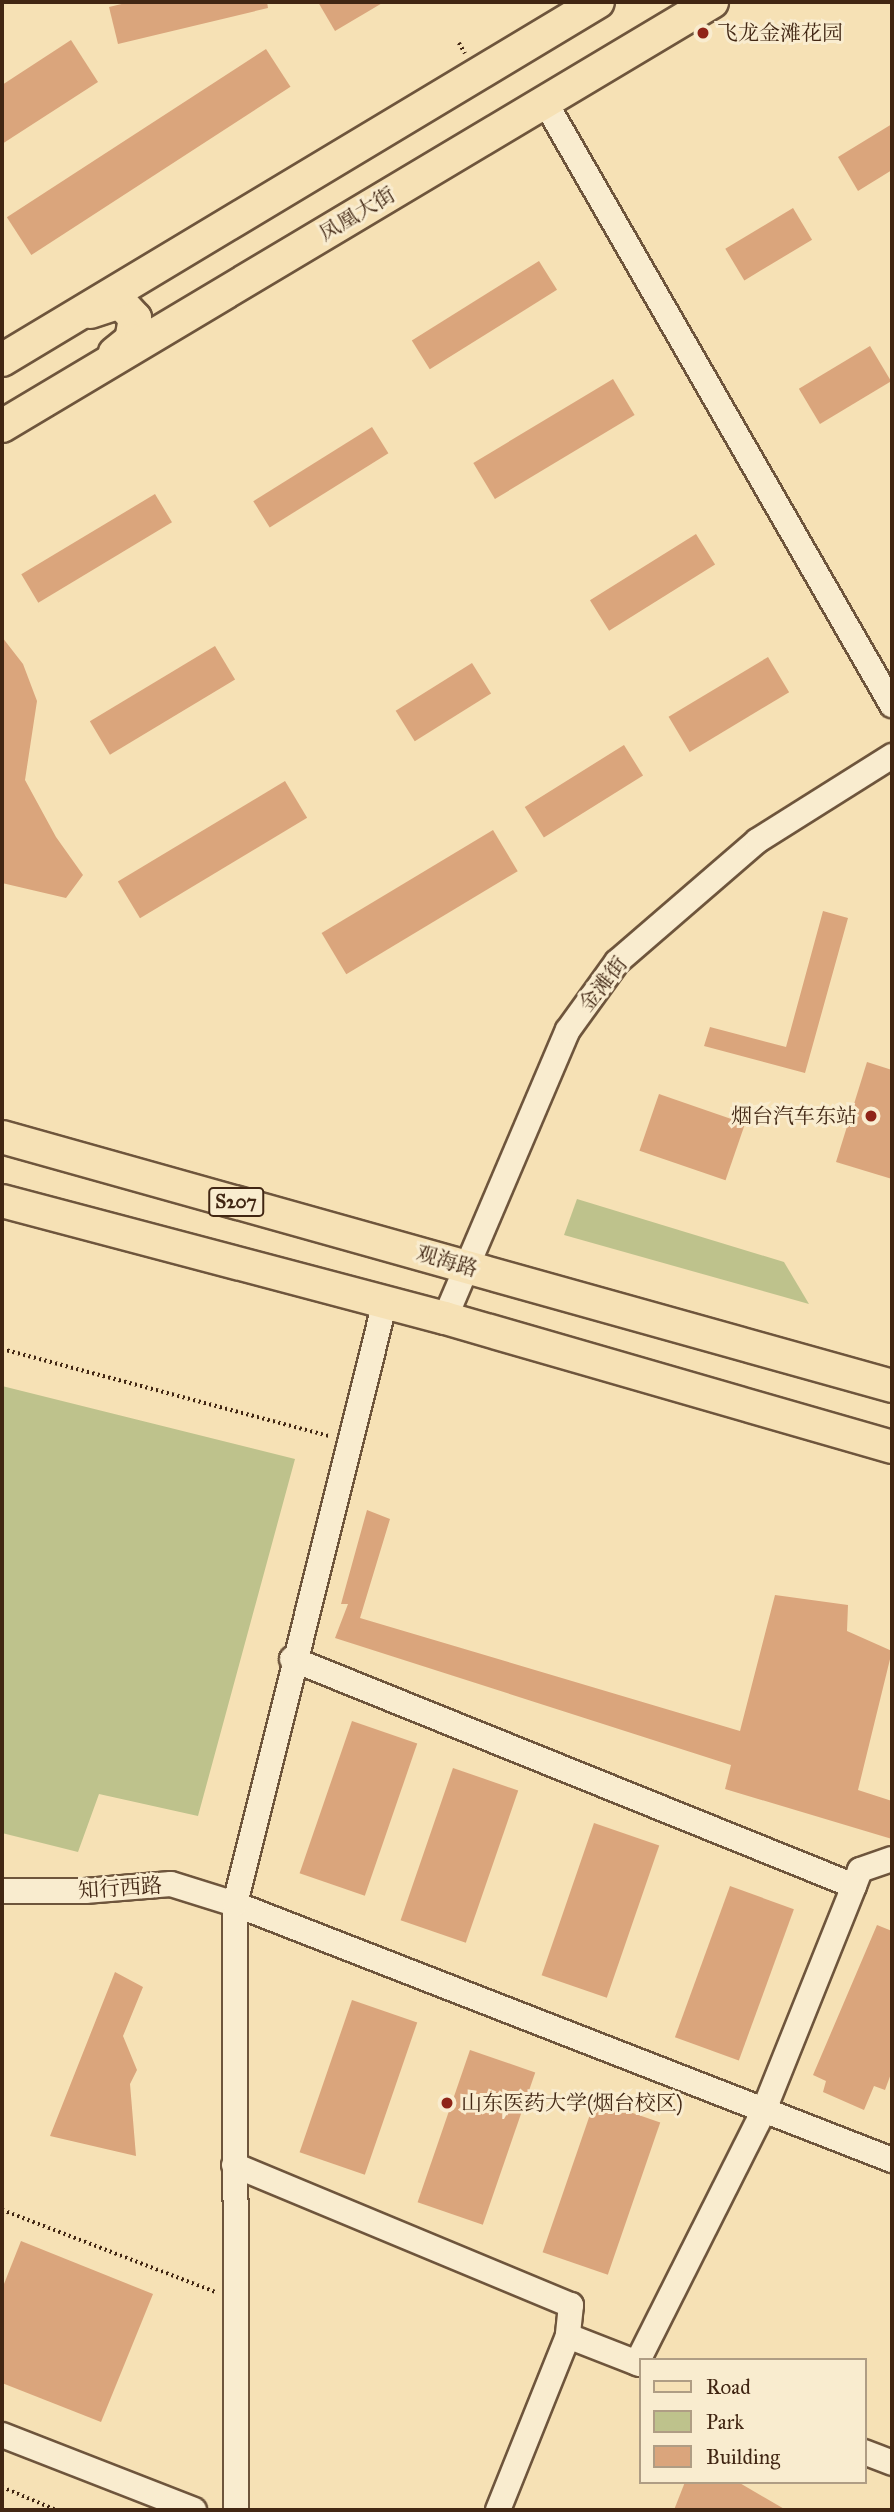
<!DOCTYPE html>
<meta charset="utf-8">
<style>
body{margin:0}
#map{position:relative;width:894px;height:2512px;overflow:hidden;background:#f6e1b5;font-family:"IM FELL Great Primer","Noto Serif SC",serif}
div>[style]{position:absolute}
.green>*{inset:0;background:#bec28c}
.building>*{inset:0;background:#daa57c;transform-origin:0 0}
.path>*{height:3.5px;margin-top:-1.75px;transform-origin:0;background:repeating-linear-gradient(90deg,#412613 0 2px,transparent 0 5.5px)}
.roads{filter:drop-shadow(2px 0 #6e553c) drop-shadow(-2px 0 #6e553c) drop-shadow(0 2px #6e553c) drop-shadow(0 -2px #6e553c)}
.minor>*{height:24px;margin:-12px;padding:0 12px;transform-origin:12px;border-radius:12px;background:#f9eccf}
.major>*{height:32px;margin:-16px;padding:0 16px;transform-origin:16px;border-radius:16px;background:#f6e1b5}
.dots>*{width:19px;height:19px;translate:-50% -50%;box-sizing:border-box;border:4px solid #f9eccf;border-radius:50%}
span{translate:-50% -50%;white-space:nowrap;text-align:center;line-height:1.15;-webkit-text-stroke:6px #f9eccf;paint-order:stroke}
.shield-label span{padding:2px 5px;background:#f9eccf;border:2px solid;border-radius:5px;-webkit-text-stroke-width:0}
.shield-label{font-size:19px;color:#412613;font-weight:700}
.poi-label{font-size:21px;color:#412613}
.left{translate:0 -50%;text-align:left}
.right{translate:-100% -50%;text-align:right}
.street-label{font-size:21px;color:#412613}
.frame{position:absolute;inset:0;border:4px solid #412613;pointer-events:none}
.legend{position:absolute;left:639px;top:2358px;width:228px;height:126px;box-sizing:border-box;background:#f9eccf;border:2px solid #af9d84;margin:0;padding:9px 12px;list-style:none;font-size:21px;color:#412613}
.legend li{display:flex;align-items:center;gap:14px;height:35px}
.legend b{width:35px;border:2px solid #af9d84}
</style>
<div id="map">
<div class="green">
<i style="clip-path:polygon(577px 1199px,784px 1262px,809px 1304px,564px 1235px)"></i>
<i style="clip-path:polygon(2px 1386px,295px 1459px,198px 1816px,99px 1794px,78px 1852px,2px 1833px)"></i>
</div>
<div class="building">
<i style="clip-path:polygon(130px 2px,267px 2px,268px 8px,118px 44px,109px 7px)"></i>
<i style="clip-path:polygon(318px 2px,384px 2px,335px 31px)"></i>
<i style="clip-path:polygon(71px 40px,98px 82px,2px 144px,2px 85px)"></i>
<i style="left:266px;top:49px;width:45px;height:309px;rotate:57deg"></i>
<i style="clip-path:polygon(892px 124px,892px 170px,858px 191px,838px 157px)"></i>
<i style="left:793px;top:208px;width:37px;height:79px;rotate:59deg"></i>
<i style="left:539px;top:261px;width:34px;height:150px;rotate:58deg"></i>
<i style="left:870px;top:346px;width:41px;height:83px;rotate:59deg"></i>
<i style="left:613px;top:379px;width:42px;height:163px;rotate:59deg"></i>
<i style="left:372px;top:427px;width:31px;height:140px;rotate:58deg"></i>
<i style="left:155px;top:494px;width:33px;height:156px;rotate:59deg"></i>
<i style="left:696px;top:534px;width:36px;height:125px;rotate:58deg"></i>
<i style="clip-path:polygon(2px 637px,23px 664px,37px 701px,25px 780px,56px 837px,83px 875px,66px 898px,2px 883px)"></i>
<i style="left:215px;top:646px;width:39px;height:146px;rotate:59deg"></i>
<i style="left:768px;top:657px;width:41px;height:116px;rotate:59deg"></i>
<i style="left:472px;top:663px;width:36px;height:90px;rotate:58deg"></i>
<i style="left:624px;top:745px;width:36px;height:117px;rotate:58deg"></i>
<i style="left:285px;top:781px;width:43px;height:195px;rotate:59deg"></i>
<i style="left:493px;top:830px;width:48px;height:200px;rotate:59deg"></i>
<i style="clip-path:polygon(823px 911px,848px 918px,805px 1073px,704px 1046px,710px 1027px,786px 1047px)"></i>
<i style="clip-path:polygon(867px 1062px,892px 1070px,892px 1179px,836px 1162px)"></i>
<i style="left:659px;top:1094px;width:91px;height:60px;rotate:19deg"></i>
<i style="clip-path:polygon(367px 1510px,390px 1519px,360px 1618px,740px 1731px,775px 1595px,848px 1605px,847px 1631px,892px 1651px,858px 1790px,892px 1801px,892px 1839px,725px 1789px,731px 1765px,335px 1638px,348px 1604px,341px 1604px)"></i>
<i style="left:352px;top:1721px;width:69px;height:161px;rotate:19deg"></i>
<i style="left:453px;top:1768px;width:69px;height:161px;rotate:19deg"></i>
<i style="left:594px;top:1823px;width:69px;height:161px;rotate:19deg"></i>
<i style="left:730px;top:1886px;width:68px;height:161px;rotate:20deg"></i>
<i style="clip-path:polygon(877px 1925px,892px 1931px,892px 2071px,885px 2090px,874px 2086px,864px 2110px,823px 2092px,826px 2081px,813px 2075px)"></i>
<i style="clip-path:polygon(115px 1972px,143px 1987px,123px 2036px,137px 2070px,130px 2084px,136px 2156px,50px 2136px)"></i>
<i style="left:352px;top:2000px;width:69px;height:161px;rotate:19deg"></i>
<i style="left:470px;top:2050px;width:69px;height:161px;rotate:19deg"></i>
<i style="left:595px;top:2100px;width:69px;height:161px;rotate:19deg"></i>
<i style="clip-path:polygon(21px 2241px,153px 2294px,101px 2422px,2px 2383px,2px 2289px)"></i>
<i style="clip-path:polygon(685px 2482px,738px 2482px,786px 2510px,674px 2510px)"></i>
</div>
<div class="path">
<i style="left:459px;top:43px;width:12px;rotate:59deg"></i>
<i style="left:2px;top:1349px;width:338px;rotate:14.9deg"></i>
<i style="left:2px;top:2210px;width:229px;rotate:21deg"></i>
<i style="left:2px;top:2487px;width:59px;rotate:23.1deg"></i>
</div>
<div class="roads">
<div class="minor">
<i style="left:545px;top:102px;width:696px;rotate:60.08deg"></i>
<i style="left:445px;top:1318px;width:313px;rotate:-66.9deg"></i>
<i style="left:568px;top:1030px;width:84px;rotate:-54.2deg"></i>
<i style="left:617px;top:962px;width:185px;rotate:-40.8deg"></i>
<i style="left:757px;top:841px;width:160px;rotate:-32.2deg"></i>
<i style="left:292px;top:1659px;width:606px;rotate:21.99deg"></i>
<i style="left:854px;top:1886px;width:241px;rotate:111.9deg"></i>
<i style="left:764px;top:2110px;width:283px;rotate:116.7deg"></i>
<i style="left:854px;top:1886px;width:17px;rotate:-69deg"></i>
<i style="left:860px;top:1870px;width:34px;rotate:-19deg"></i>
<i style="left:2px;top:1891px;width:83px"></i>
<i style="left:85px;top:1891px;width:86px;rotate:-4.7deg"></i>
<i style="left:171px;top:1884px;width:67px;rotate:17.4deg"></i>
<i style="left:235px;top:1904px;width:705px;rotate:21.29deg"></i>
<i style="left:234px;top:2165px;width:365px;rotate:22.6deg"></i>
<i style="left:571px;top:2305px;width:31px;rotate:96deg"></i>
<i style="left:2px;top:2435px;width:206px;rotate:21.3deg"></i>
<i style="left:864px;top:2452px;width:30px;rotate:21deg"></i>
<i style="left:236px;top:2510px;width:606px;rotate:-90.09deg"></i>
<i style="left:235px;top:1904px;width:620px;rotate:-76.01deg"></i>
<i style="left:498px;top:2510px;width:188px;rotate:-68.1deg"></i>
<i style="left:568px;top:2336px;width:77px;rotate:21.3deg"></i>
</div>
<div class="major">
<i style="left:90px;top:312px;width:32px;rotate:-18deg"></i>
<i style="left:120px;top:302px;width:22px;rotate:47deg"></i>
<i style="left:135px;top:318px;width:22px;rotate:100deg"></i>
<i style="left:131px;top:340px;width:21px;rotate:141deg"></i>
<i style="left:2px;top:360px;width:695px;rotate:-30.99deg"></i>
<i style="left:2px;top:426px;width:827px;rotate:-30.84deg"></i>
<i style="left:2px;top:1137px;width:924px;rotate:15.63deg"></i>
<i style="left:2px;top:1201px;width:458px;rotate:14.8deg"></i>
<i style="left:445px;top:1318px;width:465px;rotate:16.1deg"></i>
</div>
</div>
<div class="dots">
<i style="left:703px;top:33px;background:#8f2418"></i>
<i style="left:871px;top:1116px;background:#8f2418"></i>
<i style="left:447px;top:2103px;background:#8f2418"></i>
</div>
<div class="shield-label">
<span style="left:236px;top:1202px">S207</span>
</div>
<div class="poi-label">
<span class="left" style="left:717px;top:33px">飞龙金滩花园</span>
<span class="right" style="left:857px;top:1116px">烟台汽车东站</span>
<span class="left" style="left:461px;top:2103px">山东医药大学(烟台校区)</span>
</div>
<div class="street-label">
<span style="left:357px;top:214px;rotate:-31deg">凤凰大街</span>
<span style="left:603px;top:984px;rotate:-52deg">金滩街</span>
<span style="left:447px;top:1261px;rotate:16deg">观海路</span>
<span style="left:120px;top:1888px;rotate:-4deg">知行西路</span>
</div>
<div class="frame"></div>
<ul class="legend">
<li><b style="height:9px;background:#f6e1b5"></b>Road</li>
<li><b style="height:19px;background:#bec28c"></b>Park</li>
<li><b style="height:19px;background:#daa57c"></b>Building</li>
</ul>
</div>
